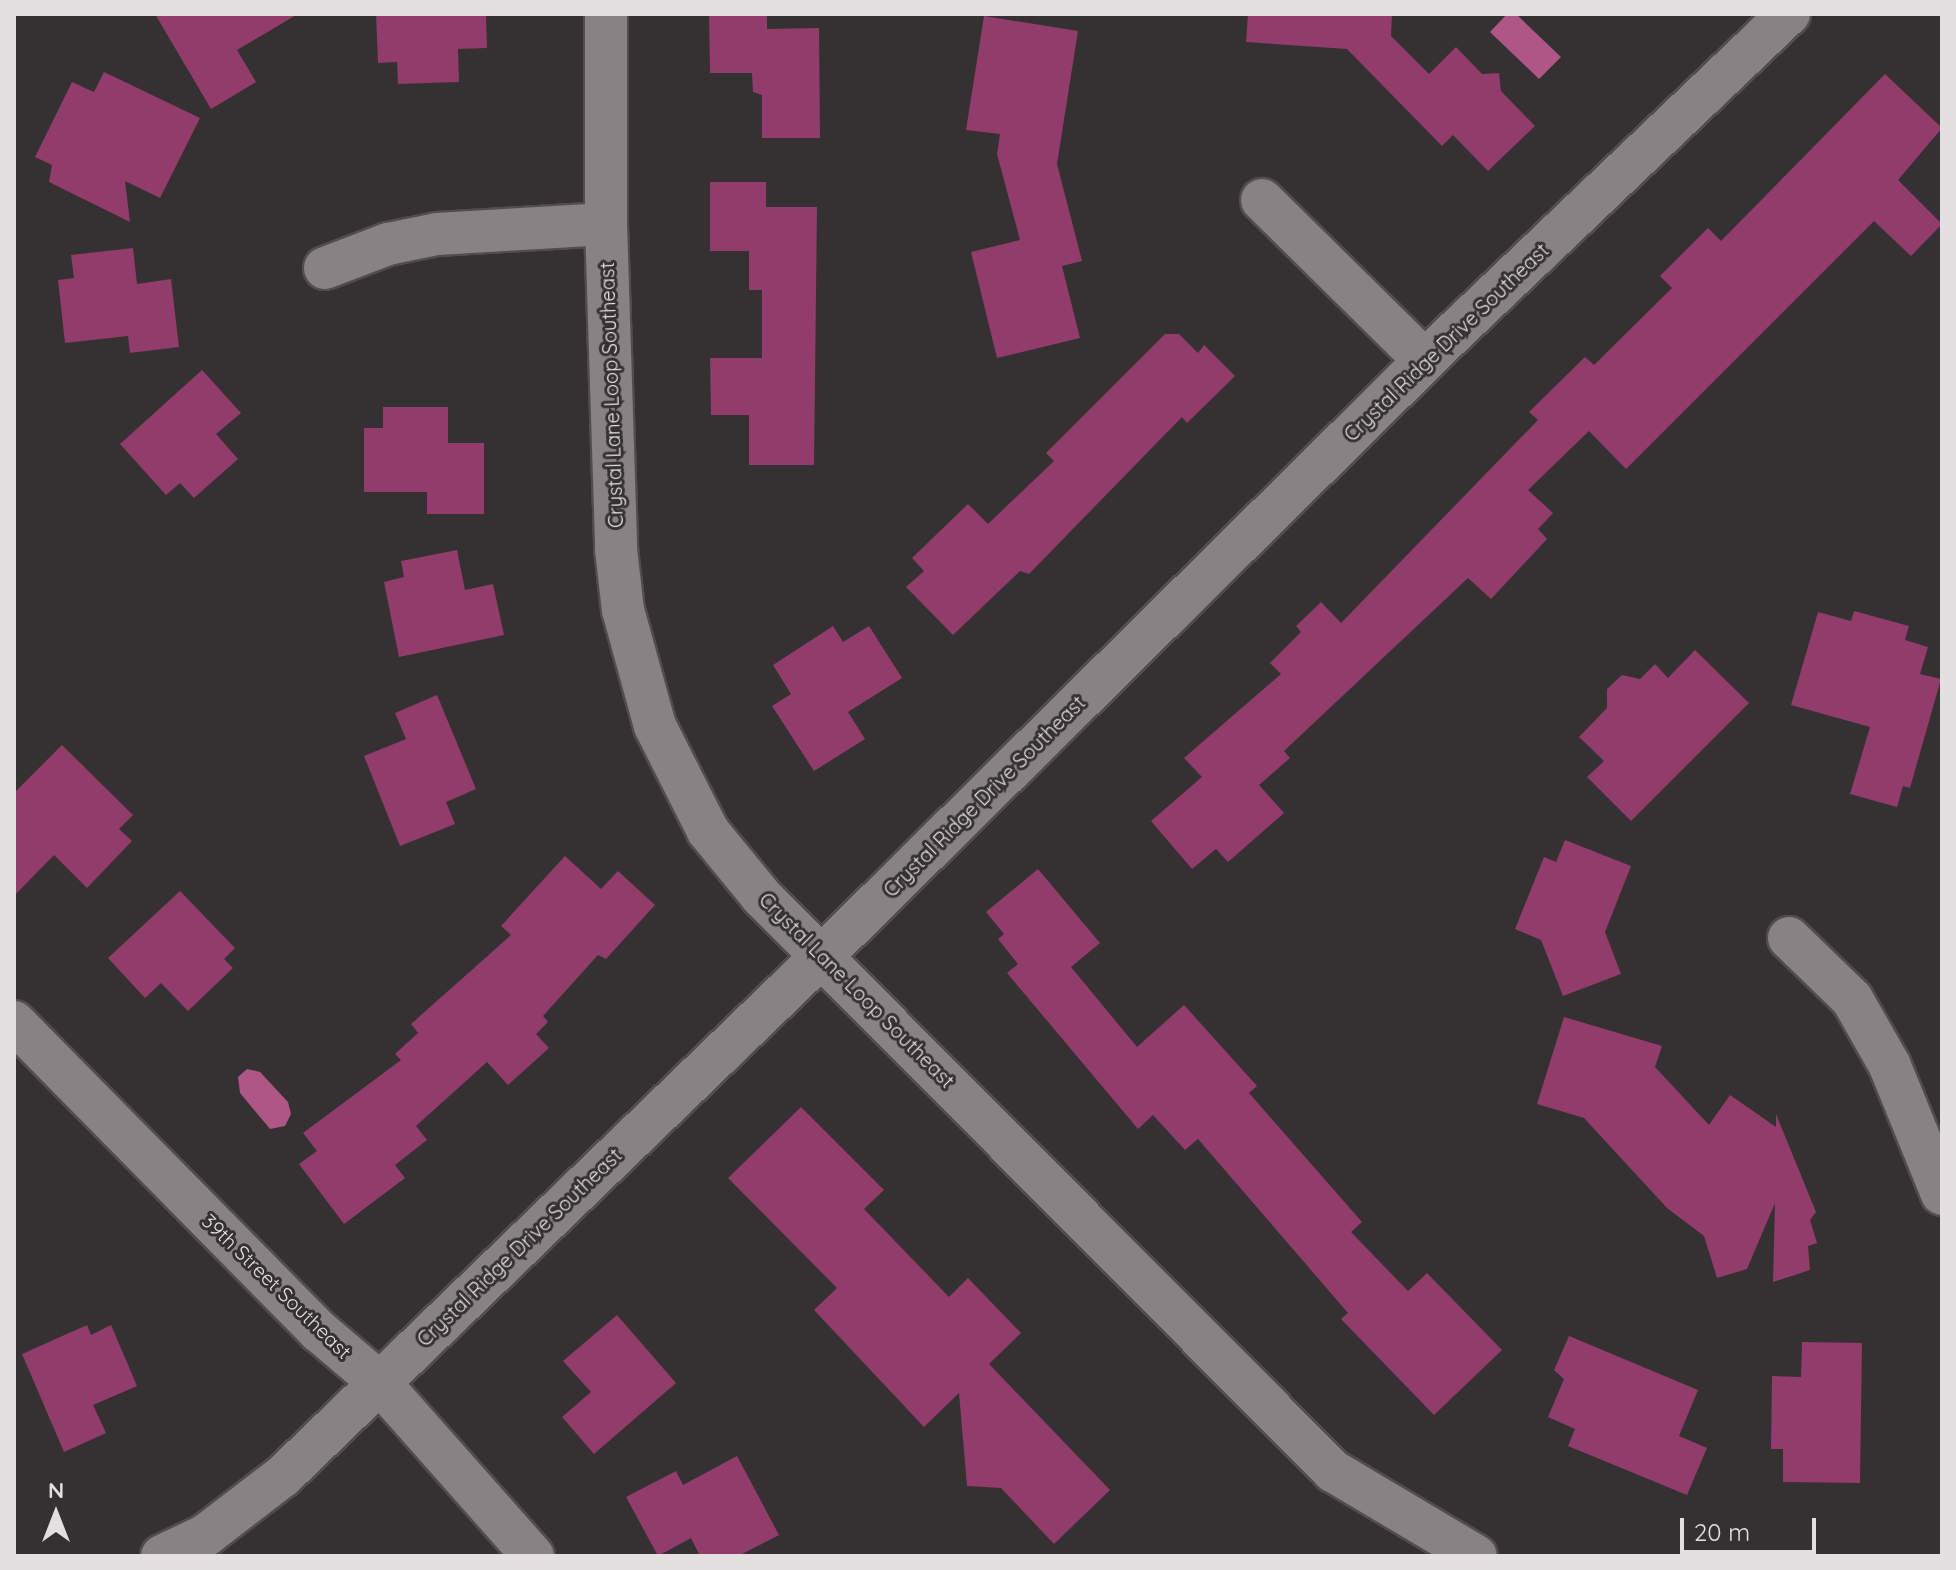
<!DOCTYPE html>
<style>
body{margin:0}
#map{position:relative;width:1956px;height:1570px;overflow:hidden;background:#353032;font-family:Quicksand,sans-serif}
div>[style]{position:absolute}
.water>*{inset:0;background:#ae5685}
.building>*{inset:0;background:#913c6b}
.roads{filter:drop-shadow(2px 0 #514c4e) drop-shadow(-2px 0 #514c4e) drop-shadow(0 2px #514c4e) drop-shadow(0 -2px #514c4e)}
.street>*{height:42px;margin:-21px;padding:0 21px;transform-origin:21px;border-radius:21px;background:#898285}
span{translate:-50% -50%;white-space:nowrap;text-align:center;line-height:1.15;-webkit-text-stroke:6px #353032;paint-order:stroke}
.street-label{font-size:20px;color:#e4e0e2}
.frame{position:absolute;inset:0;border:16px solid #e4e0e2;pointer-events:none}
.north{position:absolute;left:16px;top:1474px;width:80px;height:80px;-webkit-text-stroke:6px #353032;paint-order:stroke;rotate:0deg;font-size:22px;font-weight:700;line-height:32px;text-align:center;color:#e4e0e2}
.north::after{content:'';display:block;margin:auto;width:28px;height:36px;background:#e4e0e2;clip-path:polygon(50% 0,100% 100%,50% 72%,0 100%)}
.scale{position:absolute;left:1680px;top:1518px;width:136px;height:36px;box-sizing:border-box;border:4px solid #e4e0e2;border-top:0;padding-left:10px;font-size:24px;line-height:28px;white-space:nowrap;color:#e4e0e2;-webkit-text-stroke:6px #353032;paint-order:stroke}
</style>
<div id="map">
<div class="water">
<i style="clip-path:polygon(1507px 14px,1516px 14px,1561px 57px,1539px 79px,1490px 32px)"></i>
<i style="clip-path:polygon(247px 1069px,260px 1072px,288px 1102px,291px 1114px,285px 1126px,270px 1129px,240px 1093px,238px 1077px)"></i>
</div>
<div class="building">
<i style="clip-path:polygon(155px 14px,298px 14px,237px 50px,256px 82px,211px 109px)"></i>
<i style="clip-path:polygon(376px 14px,486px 14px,487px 48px,458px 49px,459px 82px,398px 84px,397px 62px,378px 63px)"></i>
<i style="clip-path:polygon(709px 14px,767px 14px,767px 29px,819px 28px,820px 138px,762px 138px,762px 95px,753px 92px,752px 73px,710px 73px)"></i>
<i style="clip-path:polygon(1248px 14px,1392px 14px,1391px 36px,1429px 74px,1456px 47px,1482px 74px,1499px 73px,1501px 91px,1535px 126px,1488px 171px,1453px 135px,1442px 146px,1347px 49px,1246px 42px)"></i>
<i style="clip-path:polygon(984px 16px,1078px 31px,1057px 164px,1082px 261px,1062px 266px,1080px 338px,997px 358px,971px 252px,1020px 240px,997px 154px,1000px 134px,966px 130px)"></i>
<i style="clip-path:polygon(104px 72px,200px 118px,160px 198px,125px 181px,130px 222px,49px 182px,52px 165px,35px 157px,72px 82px,94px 92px)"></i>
<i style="clip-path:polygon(1885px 74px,1942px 128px,1898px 180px,1942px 224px,1911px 256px,1874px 221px,1626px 469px,1589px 431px,1528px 490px,1553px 513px,1538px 529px,1547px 539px,1491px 599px,1468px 578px,1284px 751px,1290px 758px,1259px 785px,1284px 813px,1228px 862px,1216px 849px,1192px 869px,1151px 821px,1202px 777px,1184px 758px,1281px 674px,1270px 663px,1301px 632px,1296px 626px,1321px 602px,1341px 623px,1538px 420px,1529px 412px,1585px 357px,1594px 365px,1672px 288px,1660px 276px,1708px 228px,1721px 241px)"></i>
<i style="clip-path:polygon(710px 182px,766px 182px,766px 207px,817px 207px,814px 465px,749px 465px,749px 415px,711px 415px,710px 358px,762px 358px,762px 290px,749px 290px,749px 251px,710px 251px)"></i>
<i style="clip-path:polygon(133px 248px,137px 284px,171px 279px,179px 347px,130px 353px,128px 336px,65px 343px,58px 280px,74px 278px,71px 255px)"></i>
<i style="clip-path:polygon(1165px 334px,1179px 334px,1198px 353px,1204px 345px,1235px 376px,1187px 423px,1182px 417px,1029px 574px,1020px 571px,953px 635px,906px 587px,924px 571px,912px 558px,968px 504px,988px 524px,1054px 461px,1046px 453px)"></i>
<i style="clip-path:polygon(202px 370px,241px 413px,216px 434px,238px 459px,194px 498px,180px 483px,166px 495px,120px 444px)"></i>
<i style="clip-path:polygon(383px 407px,448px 407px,448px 443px,484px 443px,484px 514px,427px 514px,427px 492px,364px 492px,364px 428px,383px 428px)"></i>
<i style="clip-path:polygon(457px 550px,465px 590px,493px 584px,504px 635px,399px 657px,384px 582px,404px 577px,401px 561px)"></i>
<i style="clip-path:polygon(1854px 611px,1909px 626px,1905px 640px,1928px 647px,1920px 674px,1941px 679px,1910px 788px,1903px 786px,1897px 807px,1850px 794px,1870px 727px,1791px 705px,1818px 612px,1851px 621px)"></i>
<i style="clip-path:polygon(833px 626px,843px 642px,869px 626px,902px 678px,848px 712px,865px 739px,814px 771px,772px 706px,791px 694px,773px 665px)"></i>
<i style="clip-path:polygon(1695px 650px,1749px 703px,1631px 821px,1587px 777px,1604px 761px,1579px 737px,1607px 708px,1607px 689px,1622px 675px,1640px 679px,1655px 664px,1668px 678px)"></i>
<i style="clip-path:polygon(437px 695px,476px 789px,446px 802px,455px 824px,400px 846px,364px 756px,406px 739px,395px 713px)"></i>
<i style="clip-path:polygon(62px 745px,133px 815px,119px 829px,132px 841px,87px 888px,54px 855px,14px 896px,14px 793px)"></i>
<i style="clip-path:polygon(1565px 840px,1631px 866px,1605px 932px,1621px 974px,1563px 996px,1541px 940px,1515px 929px,1544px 857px,1556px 862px)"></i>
<i style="clip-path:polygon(565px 856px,601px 889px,618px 871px,655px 905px,606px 959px,598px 955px,543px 1016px,548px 1022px,536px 1034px,549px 1048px,508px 1085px,487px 1062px,416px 1126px,427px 1140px,395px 1165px,405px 1178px,344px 1224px,299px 1164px,317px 1151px,303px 1133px,401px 1060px,395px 1054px,418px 1033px,411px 1024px,511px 935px,501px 926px)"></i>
<i style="clip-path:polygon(1038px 869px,1100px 943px,1071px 967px,1137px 1047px,1184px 1005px,1257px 1086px,1249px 1093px,1362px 1222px,1351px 1232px,1408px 1291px,1427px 1273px,1502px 1350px,1434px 1415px,1341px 1319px,1348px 1313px,1198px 1139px,1185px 1150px,1153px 1115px,1138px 1129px,1007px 973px,1018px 964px,998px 939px,1004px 934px,986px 912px)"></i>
<i style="clip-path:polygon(180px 891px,235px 948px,224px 959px,233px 968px,188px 1011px,161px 983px,145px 998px,108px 958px)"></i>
<i style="clip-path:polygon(1564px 1017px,1662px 1046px,1655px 1067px,1709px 1125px,1730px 1095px,1776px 1127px,1776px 1114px,1816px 1212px,1810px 1220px,1817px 1243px,1808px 1246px,1810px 1270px,1773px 1282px,1775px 1203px,1747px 1269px,1717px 1278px,1704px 1236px,1667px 1208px,1584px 1118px,1537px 1104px)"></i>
<i style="clip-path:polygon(801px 1107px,884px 1190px,864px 1209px,949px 1297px,968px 1278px,1021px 1333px,989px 1364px,1110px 1490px,1054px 1544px,1001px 1488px,967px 1486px,959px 1393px,924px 1427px,814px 1310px,837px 1288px,728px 1178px)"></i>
<i style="clip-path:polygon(617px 1315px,676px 1383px,594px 1454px,562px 1417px,591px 1392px,563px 1361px)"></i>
<i style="clip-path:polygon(87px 1325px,91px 1335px,111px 1325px,137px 1386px,93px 1405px,106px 1433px,64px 1452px,22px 1354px)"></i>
<i style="clip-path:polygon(1569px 1336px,1698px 1390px,1679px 1436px,1707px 1448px,1687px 1495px,1568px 1446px,1575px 1429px,1548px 1417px,1564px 1379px,1554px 1370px)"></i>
<i style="clip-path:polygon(1802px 1342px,1862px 1343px,1860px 1483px,1783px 1482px,1783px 1449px,1771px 1449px,1772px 1376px,1801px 1377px)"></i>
<i style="clip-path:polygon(737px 1456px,779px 1535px,738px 1556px,700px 1556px,691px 1538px,658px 1556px,626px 1497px,676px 1471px,683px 1485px)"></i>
</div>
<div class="roads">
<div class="street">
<i style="left:606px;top:14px;width:210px;rotate:90deg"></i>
<i style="left:606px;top:224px;width:325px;rotate:88.2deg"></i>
<i style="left:616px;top:549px;width:61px;rotate:83.5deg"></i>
<i style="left:623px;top:610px;width:120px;rotate:74.6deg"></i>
<i style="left:655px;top:726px;width:118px;rotate:63.2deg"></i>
<i style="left:708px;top:831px;width:85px;rotate:50.7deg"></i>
<i style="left:762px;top:897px;width:810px;rotate:45.15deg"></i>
<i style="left:1333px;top:1471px;width:166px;rotate:30.7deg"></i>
<i style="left:1262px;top:200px;width:229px;rotate:44.6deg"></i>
<i style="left:325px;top:268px;width:67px;rotate:-20.9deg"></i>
<i style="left:388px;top:244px;width:50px;rotate:-11.5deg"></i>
<i style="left:437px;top:234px;width:169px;rotate:-3.4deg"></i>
<i style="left:1789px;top:938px;width:88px;rotate:44.1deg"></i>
<i style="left:1852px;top:999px;width:77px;rotate:60.4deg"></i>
<i style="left:1890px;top:1066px;width:138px;rotate:67.9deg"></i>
<i style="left:14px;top:1022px;width:434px;rotate:45.4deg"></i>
<i style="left:319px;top:1331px;width:79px;rotate:40.4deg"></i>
<i style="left:379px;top:1382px;width:232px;rotate:48.5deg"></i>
<i style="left:162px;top:1556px;width:49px;rotate:-25.5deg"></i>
<i style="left:206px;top:1535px;width:97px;rotate:-37.5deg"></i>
<i style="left:283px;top:1476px;width:750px;rotate:-43.97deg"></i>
<i style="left:823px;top:955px;width:870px;rotate:-44.63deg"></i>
<i style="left:1442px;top:344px;width:479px;rotate:-43.6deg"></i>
</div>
</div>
<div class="street-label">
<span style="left:1446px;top:342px;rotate:-44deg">Crystal Ridge Drive Southeast</span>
<span style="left:611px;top:395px;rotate:-92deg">Crystal Lane Loop Southeast</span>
<span style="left:984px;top:796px;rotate:-45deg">Crystal Ridge Drive Southeast</span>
<span style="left:857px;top:990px;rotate:45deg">Crystal Lane Loop Southeast</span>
<span style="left:519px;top:1247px;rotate:-44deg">Crystal Ridge Drive Southeast</span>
<span style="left:277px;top:1286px;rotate:44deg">39th Street Southeast</span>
</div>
<div class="frame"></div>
<div class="north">N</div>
<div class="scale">20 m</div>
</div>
